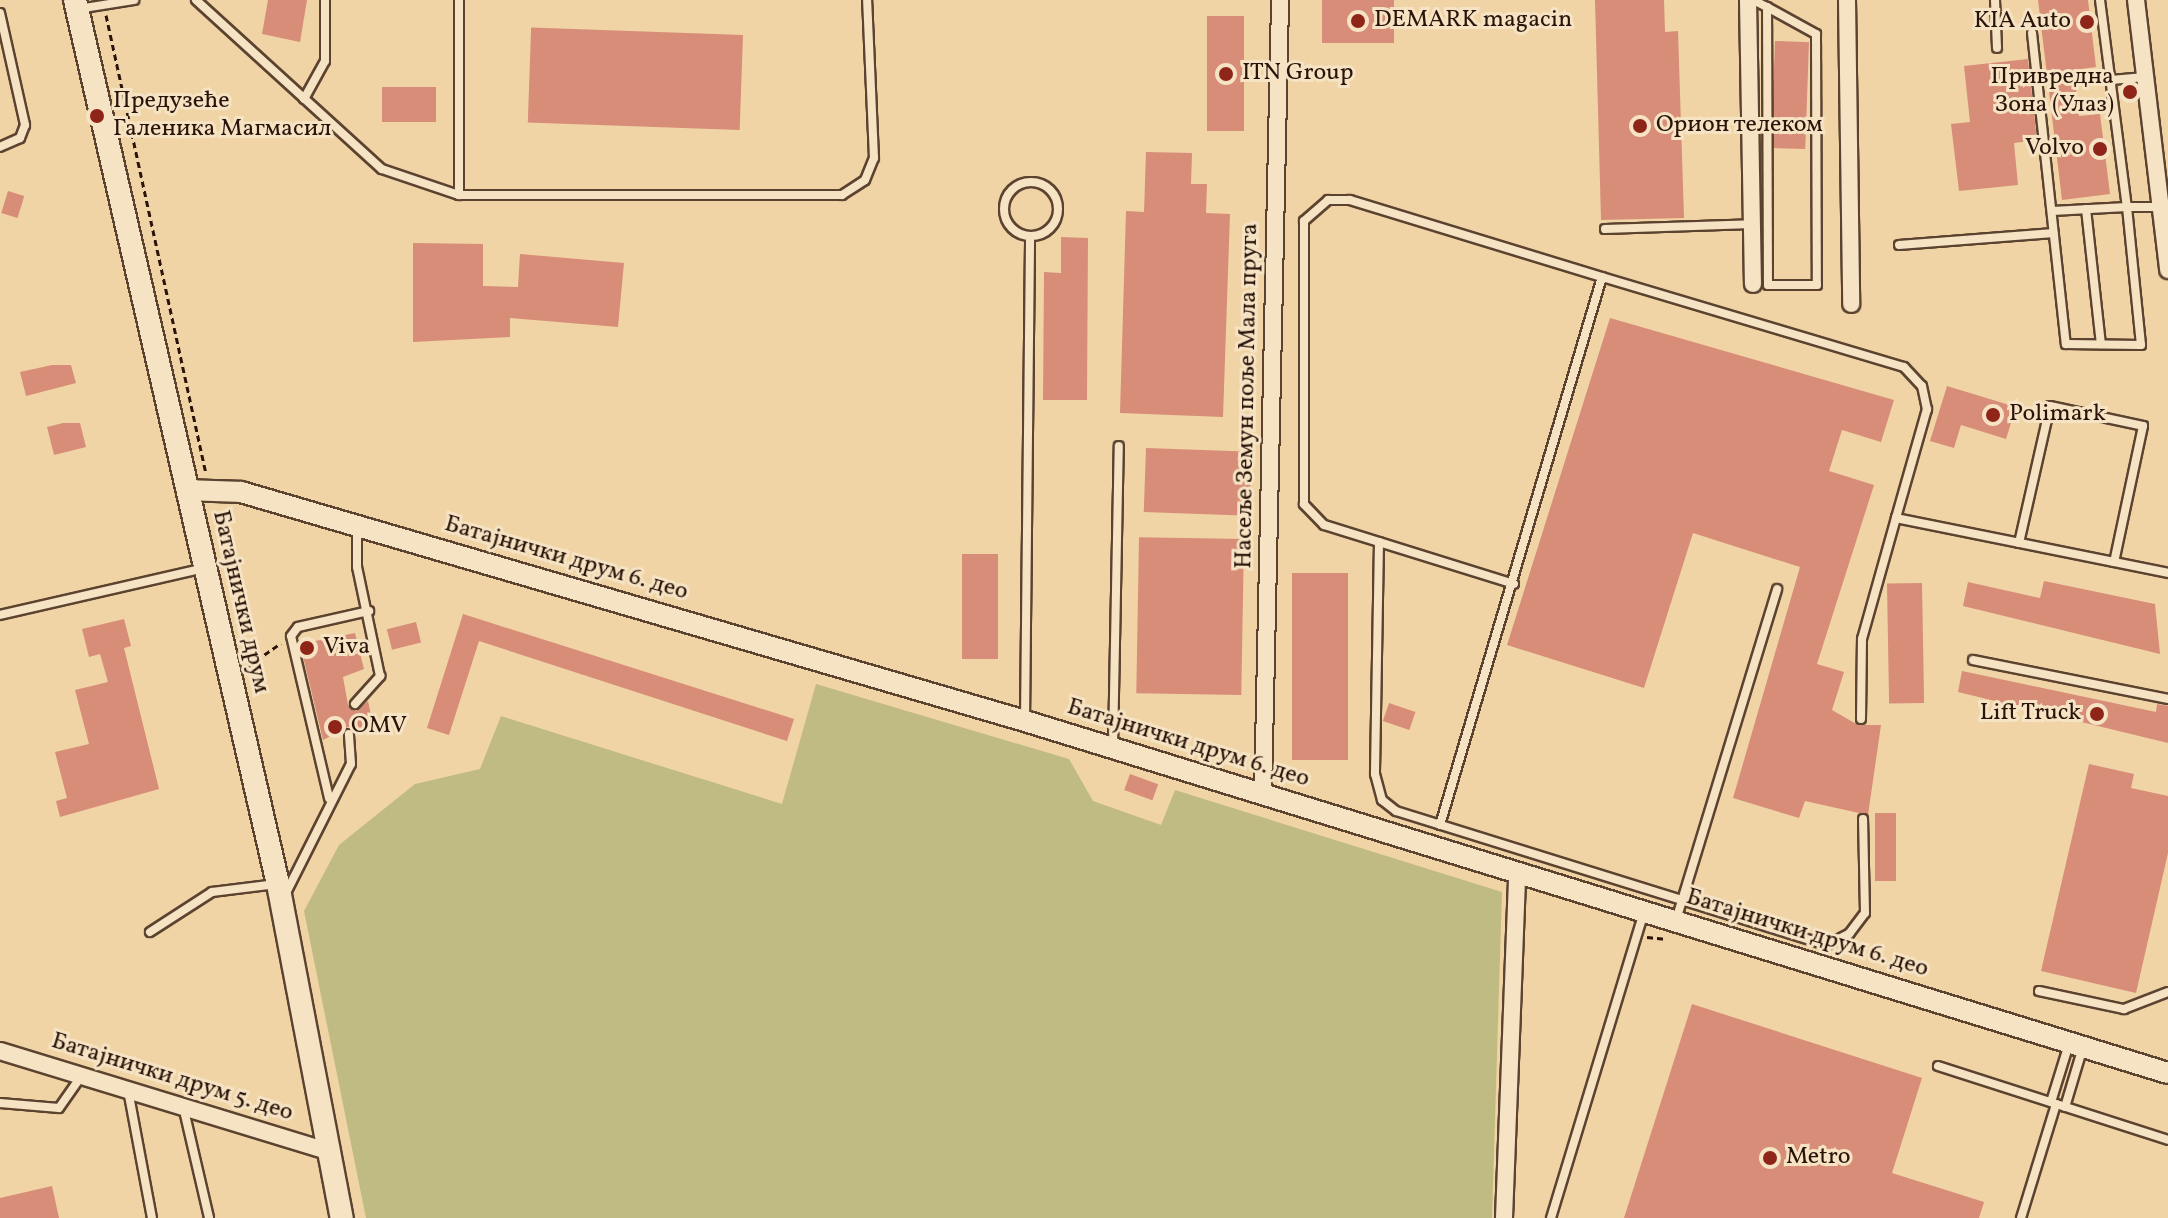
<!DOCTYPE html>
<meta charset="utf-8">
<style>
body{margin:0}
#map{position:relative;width:2168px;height:1218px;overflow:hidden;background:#f0d4a5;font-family:Vollkorn,serif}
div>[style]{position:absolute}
.green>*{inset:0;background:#bfbb82}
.building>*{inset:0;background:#d78d78;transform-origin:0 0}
.path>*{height:3px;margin-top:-1.5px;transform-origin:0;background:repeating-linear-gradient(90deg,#2a1309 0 6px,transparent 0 10px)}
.roads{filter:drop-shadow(2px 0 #5c4330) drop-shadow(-2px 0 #5c4330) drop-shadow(0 2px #5c4330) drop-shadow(0 -2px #5c4330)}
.service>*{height:8px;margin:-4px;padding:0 4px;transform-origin:4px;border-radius:4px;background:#f5e3c4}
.service>.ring{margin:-4px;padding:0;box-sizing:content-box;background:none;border:8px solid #f5e3c4;border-radius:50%}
.minor>*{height:16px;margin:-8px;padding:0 8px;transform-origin:8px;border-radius:8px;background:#f5e3c4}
.tertiary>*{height:20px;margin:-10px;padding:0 10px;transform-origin:10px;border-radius:10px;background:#f5e3c4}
.secondary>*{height:22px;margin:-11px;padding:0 11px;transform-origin:11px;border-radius:11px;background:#f5e3c4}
.dots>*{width:22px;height:22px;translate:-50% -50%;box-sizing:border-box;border:4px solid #f5e3c4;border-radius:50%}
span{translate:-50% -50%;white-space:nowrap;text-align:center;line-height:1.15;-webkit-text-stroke:6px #f5e3c4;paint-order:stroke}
.poi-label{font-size:24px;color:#2a1309}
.left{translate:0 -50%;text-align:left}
.right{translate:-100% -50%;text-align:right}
.street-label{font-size:24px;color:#2a1309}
</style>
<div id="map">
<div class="green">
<i style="clip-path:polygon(816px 684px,1069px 759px,1093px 801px,1161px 825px,1175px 790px,1502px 892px,1492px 1218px,366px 1218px,304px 911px,339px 845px,415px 784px,480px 769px,501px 716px,782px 804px)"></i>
</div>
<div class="building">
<i style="clip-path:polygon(268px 0,307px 0,300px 42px,262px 34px)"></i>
<i style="left:1322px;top:0;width:72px;height:43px"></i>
<i style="clip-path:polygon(1595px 0,1664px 0,1665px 32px,1678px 31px,1684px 218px,1601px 220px)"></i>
<i style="clip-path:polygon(2038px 0,2088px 0,2096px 67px,2074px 70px,2079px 116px,2100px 114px,2110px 194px,2062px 200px)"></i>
<i style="left:1207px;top:16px;width:37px;height:115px"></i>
<i style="left:743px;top:35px;width:95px;height:212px;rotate:92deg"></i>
<i style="left:1775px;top:41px;width:34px;height:107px;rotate:2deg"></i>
<i style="clip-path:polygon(2028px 59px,2037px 140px,2014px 143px,2018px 185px,1959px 191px,1951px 124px,1970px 122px,1964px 66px)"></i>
<i style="left:382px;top:87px;width:54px;height:35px"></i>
<i style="clip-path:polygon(1146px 152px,1192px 153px,1191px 184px,1207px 184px,1206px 213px,1230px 214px,1223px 417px,1120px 413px,1126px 211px,1144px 212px)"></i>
<i style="left:8px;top:191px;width:17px;height:23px;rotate:17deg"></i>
<i style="clip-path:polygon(1061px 237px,1088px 238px,1087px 400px,1043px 400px,1044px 272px,1061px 273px)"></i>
<i style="clip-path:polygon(413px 243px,483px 244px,483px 286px,518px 287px,520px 254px,624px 263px,618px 327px,510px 318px,510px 337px,413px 342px)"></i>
<i style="clip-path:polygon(1610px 318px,1894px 400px,1881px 442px,1842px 430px,1829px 471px,1874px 485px,1817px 664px,1844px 672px,1832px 710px,1858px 725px,1881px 725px,1868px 815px,1805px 801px,1799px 818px,1733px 798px,1800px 567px,1693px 533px,1644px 688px,1507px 645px)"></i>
<i style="clip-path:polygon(52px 365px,71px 365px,76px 383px,26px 396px,20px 372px)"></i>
<i style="clip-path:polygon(1947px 386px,2016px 407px,2006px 439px,1961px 425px,1954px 448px,1930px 441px)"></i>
<i style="clip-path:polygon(63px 423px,80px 423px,86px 447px,54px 455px,47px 427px)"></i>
<i style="left:1146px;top:448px;width:106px;height:64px;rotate:2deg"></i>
<i style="left:1244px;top:539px;width:156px;height:105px;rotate:91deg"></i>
<i style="left:998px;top:554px;width:105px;height:36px;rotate:90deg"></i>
<i style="left:1292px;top:573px;width:56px;height:187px"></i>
<i style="clip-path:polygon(2044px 581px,2155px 604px,2160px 654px,1963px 606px,1968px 582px,2040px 598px)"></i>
<i style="left:1922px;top:583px;width:120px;height:35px;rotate:89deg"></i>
<i style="clip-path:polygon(463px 614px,794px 719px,787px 741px,479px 641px,449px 735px,427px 728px)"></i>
<i style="clip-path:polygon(124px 619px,131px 646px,124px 648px,159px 789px,60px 817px,56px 801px,67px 798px,55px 752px,89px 744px,75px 690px,108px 682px,100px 654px,89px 657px,82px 629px)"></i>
<i style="left:416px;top:622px;width:21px;height:30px;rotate:76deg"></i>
<i style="clip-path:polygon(355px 633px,364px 669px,343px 677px,348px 705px,356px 711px,368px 701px,374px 729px,348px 727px,323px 740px,300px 644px)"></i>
<i style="clip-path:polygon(1962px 671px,2156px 712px,2157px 704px,2168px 706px,2168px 743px,1958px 692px)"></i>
<i style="left:1389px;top:703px;width:28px;height:19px;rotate:19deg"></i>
<i style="clip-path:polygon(2089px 764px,2134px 774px,2131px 788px,2168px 796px,2168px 853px,2136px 993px,2041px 971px)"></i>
<i style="left:1130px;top:774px;width:30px;height:17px;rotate:20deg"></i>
<i style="left:1875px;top:813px;width:21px;height:68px"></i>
<i style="clip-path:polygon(1692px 1004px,1922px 1078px,1892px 1173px,1984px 1202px,1979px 1218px,1624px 1218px)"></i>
<i style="clip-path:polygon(52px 1186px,59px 1218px,0 1218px,0 1198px)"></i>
</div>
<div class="path">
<i style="left:106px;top:15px;width:469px;rotate:77.7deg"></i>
<i style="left:248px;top:666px;width:40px;rotate:-34.9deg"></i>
<i style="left:1647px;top:937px;width:20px;rotate:6deg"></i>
</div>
<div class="roads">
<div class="service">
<i style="left:196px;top:0;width:251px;rotate:42.3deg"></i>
<i style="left:382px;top:169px;width:81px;rotate:18.7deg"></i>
<i style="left:459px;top:195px;width:383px"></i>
<i style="left:842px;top:195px;width:27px;rotate:-33deg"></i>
<i style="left:865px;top:180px;width:24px;rotate:-68deg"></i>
<i style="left:874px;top:158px;width:158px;rotate:-92.5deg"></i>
<i style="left:1753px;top:0;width:16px;rotate:27deg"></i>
<i style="left:1767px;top:7px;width:56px;rotate:28.9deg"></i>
<i style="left:1816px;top:34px;width:251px;rotate:89.8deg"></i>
<i style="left:1817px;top:285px;width:49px;rotate:180deg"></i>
<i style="left:1768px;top:285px;width:278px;rotate:-90.2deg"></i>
<i style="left:1995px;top:0;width:48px;rotate:87.6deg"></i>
<i style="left:2100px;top:0;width:209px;rotate:82.6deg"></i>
<i style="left:2127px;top:207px;width:32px"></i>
<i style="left:78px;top:9px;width:57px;rotate:-9.1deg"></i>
<i style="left:0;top:13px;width:115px;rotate:77.4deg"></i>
<i style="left:25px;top:125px;width:14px;rotate:111deg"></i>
<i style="left:20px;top:138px;width:22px;rotate:156deg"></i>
<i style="left:2032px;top:33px;width:313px;rotate:83.8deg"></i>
<i style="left:2066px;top:344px;width:75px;rotate:0.8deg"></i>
<i style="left:2141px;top:345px;width:139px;rotate:-95.8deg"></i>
<i style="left:2127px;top:207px;width:75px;rotate:176.9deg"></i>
<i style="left:2111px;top:80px;width:34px;rotate:-5deg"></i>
<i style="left:304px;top:99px;width:43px;rotate:-61.1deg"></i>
<i style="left:325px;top:61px;width:61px;rotate:-90deg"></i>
<i class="ring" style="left:1004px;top:182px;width:46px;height:46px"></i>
<i style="left:459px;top:195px;width:195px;rotate:-90deg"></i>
<i style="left:2086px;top:209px;width:136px;rotate:83.7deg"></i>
<i style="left:1605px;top:229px;width:147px;rotate:-1.9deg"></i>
<i style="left:1899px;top:245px;width:155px;rotate:-4.4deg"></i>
<i style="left:1379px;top:542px;width:232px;rotate:91deg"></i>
<i style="left:1375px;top:774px;width:27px;rotate:75deg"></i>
<i style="left:1382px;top:800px;width:18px;rotate:38deg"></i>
<i style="left:1396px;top:811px;width:451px;rotate:17.3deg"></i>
<i style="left:1827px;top:945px;width:25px;rotate:-27deg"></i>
<i style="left:1849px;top:934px;width:26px;rotate:-53deg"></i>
<i style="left:1865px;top:913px;width:94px;rotate:-91.2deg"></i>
<i style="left:2019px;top:543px;width:140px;rotate:-77.2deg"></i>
<i style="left:2050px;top:406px;width:95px;rotate:12.1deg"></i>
<i style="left:2143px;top:426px;width:139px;rotate:102deg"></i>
<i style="left:1514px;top:584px;width:199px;rotate:-162.7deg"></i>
<i style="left:1324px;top:525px;width:29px;rotate:-134deg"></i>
<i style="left:1304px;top:504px;width:283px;rotate:-90deg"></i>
<i style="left:1304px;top:221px;width:32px;rotate:-41deg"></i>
<i style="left:1328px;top:200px;width:22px"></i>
<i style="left:1350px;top:200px;width:264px;rotate:17deg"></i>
<i style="left:0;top:615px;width:210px;rotate:-12.9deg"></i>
<i style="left:1973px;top:660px;width:199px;rotate:11.3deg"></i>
<i style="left:355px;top:704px;width:38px;rotate:-48deg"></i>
<i style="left:380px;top:676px;width:111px;rotate:-101.9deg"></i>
<i style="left:357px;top:567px;width:41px;rotate:-90deg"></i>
<i style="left:1861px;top:719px;width:80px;rotate:-89.3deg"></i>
<i style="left:1862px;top:639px;width:126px;rotate:-74.3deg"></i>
<i style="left:1896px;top:518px;width:278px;rotate:11.4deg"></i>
<i style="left:1025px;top:720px;width:484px;rotate:-89.4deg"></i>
<i style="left:1113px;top:747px;width:301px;rotate:-88.9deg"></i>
<i style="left:329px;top:798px;width:166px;rotate:-103.2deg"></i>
<i style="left:291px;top:636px;width:11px;rotate:-52deg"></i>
<i style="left:298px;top:627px;width:73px;rotate:-12.7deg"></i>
<i style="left:1440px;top:825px;width:571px;rotate:-73.53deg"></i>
<i style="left:1602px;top:277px;width:315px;rotate:16.6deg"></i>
<i style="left:1904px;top:367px;width:26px;rotate:47deg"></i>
<i style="left:1922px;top:386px;width:24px;rotate:78deg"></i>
<i style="left:1927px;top:409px;width:113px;rotate:105.9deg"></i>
<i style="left:286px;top:893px;width:144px;rotate:-63.3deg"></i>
<i style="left:351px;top:764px;width:30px;rotate:-94deg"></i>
<i style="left:1676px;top:920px;width:346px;rotate:-73deg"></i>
<i style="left:150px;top:932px;width:74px;rotate:-32.8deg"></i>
<i style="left:212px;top:892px;width:65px;rotate:-7deg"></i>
<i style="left:2039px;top:991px;width:87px;rotate:12deg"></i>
<i style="left:2124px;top:1009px;width:47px;rotate:-21.1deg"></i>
<i style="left:1938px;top:1066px;width:242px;rotate:17.8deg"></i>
<i style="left:128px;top:1090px;width:130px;rotate:79.4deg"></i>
<i style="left:2051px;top:1102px;width:61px;rotate:-72.8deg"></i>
<i style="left:0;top:1103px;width:59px;rotate:4.8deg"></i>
<i style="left:59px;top:1108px;width:39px;rotate:-55deg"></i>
<i style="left:183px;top:1106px;width:115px;rotate:76.9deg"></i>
<i style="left:2065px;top:1107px;width:63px;rotate:-73.3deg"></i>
<i style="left:1551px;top:1218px;width:320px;rotate:-73.1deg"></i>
<i style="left:2021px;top:1218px;width:119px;rotate:-72.9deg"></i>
</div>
<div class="minor">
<i style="left:1748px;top:0;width:284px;rotate:89deg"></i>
<i style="left:1847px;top:0;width:304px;rotate:89.2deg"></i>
<i style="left:2136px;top:0;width:272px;rotate:83.2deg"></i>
<i style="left:1263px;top:794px;width:794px;rotate:-88.77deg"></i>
<i style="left:0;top:1051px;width:346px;rotate:17deg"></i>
<i style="left:1504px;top:1218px;width:346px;rotate:-87.8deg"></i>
</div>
<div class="tertiary">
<i style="left:187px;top:490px;width:54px;rotate:2.1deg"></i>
<i style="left:241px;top:492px;width:817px;rotate:16.28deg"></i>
<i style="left:1025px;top:721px;width:1196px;rotate:17.12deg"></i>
</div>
<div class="secondary">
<i style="left:75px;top:0;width:907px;rotate:77.07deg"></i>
<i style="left:278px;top:884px;width:340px;rotate:79.2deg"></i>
</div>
</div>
<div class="dots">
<i style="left:1358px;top:21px;background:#8f2418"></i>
<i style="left:2087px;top:22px;background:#8f2418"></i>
<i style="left:1226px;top:74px;background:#8f2418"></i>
<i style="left:2130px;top:92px;background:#8f2418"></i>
<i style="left:97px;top:116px;background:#8f2418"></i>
<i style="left:1640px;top:126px;background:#8f2418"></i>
<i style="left:2100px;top:149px;background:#8f2418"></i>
<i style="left:1993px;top:415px;background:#8f2418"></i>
<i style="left:307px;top:648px;background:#8f2418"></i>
<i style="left:2097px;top:714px;background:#8f2418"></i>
<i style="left:335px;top:727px;background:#8f2418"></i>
<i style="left:1770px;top:1158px;background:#8f2418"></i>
</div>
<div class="poi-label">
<span class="left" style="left:1374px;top:21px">DEMARK magacin</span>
<span class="right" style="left:2071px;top:22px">KIA Auto</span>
<span class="left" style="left:1242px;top:74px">ITN Group</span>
<span class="right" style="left:2114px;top:92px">Привредна<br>Зона (Улаз)</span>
<span class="left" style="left:113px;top:116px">Предузеће<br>Галеника Магмасил</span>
<span class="left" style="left:1656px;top:126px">Орион телеком</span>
<span class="right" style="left:2084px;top:149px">Volvo</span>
<span class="left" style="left:2009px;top:415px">Polimark</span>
<span class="left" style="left:323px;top:648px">Viva</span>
<span class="right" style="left:2081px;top:714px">Lift Truck</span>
<span class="left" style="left:351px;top:727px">OMV</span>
<span class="left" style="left:1786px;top:1158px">Metro</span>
</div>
<div class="street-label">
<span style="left:1248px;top:396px;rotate:-89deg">Насеље Земун поље Мала пруга</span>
<span style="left:566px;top:559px;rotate:16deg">Батајнички друм 6. део</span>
<span style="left:240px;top:602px;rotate:77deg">Батајнички друм</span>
<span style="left:1188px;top:744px;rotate:17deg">Батајнички друм 6. део</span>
<span style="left:1807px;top:934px;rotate:17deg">Батајнички друм 6. део</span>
<span style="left:172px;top:1078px;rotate:17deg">Батајнички друм 5. део</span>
</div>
</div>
